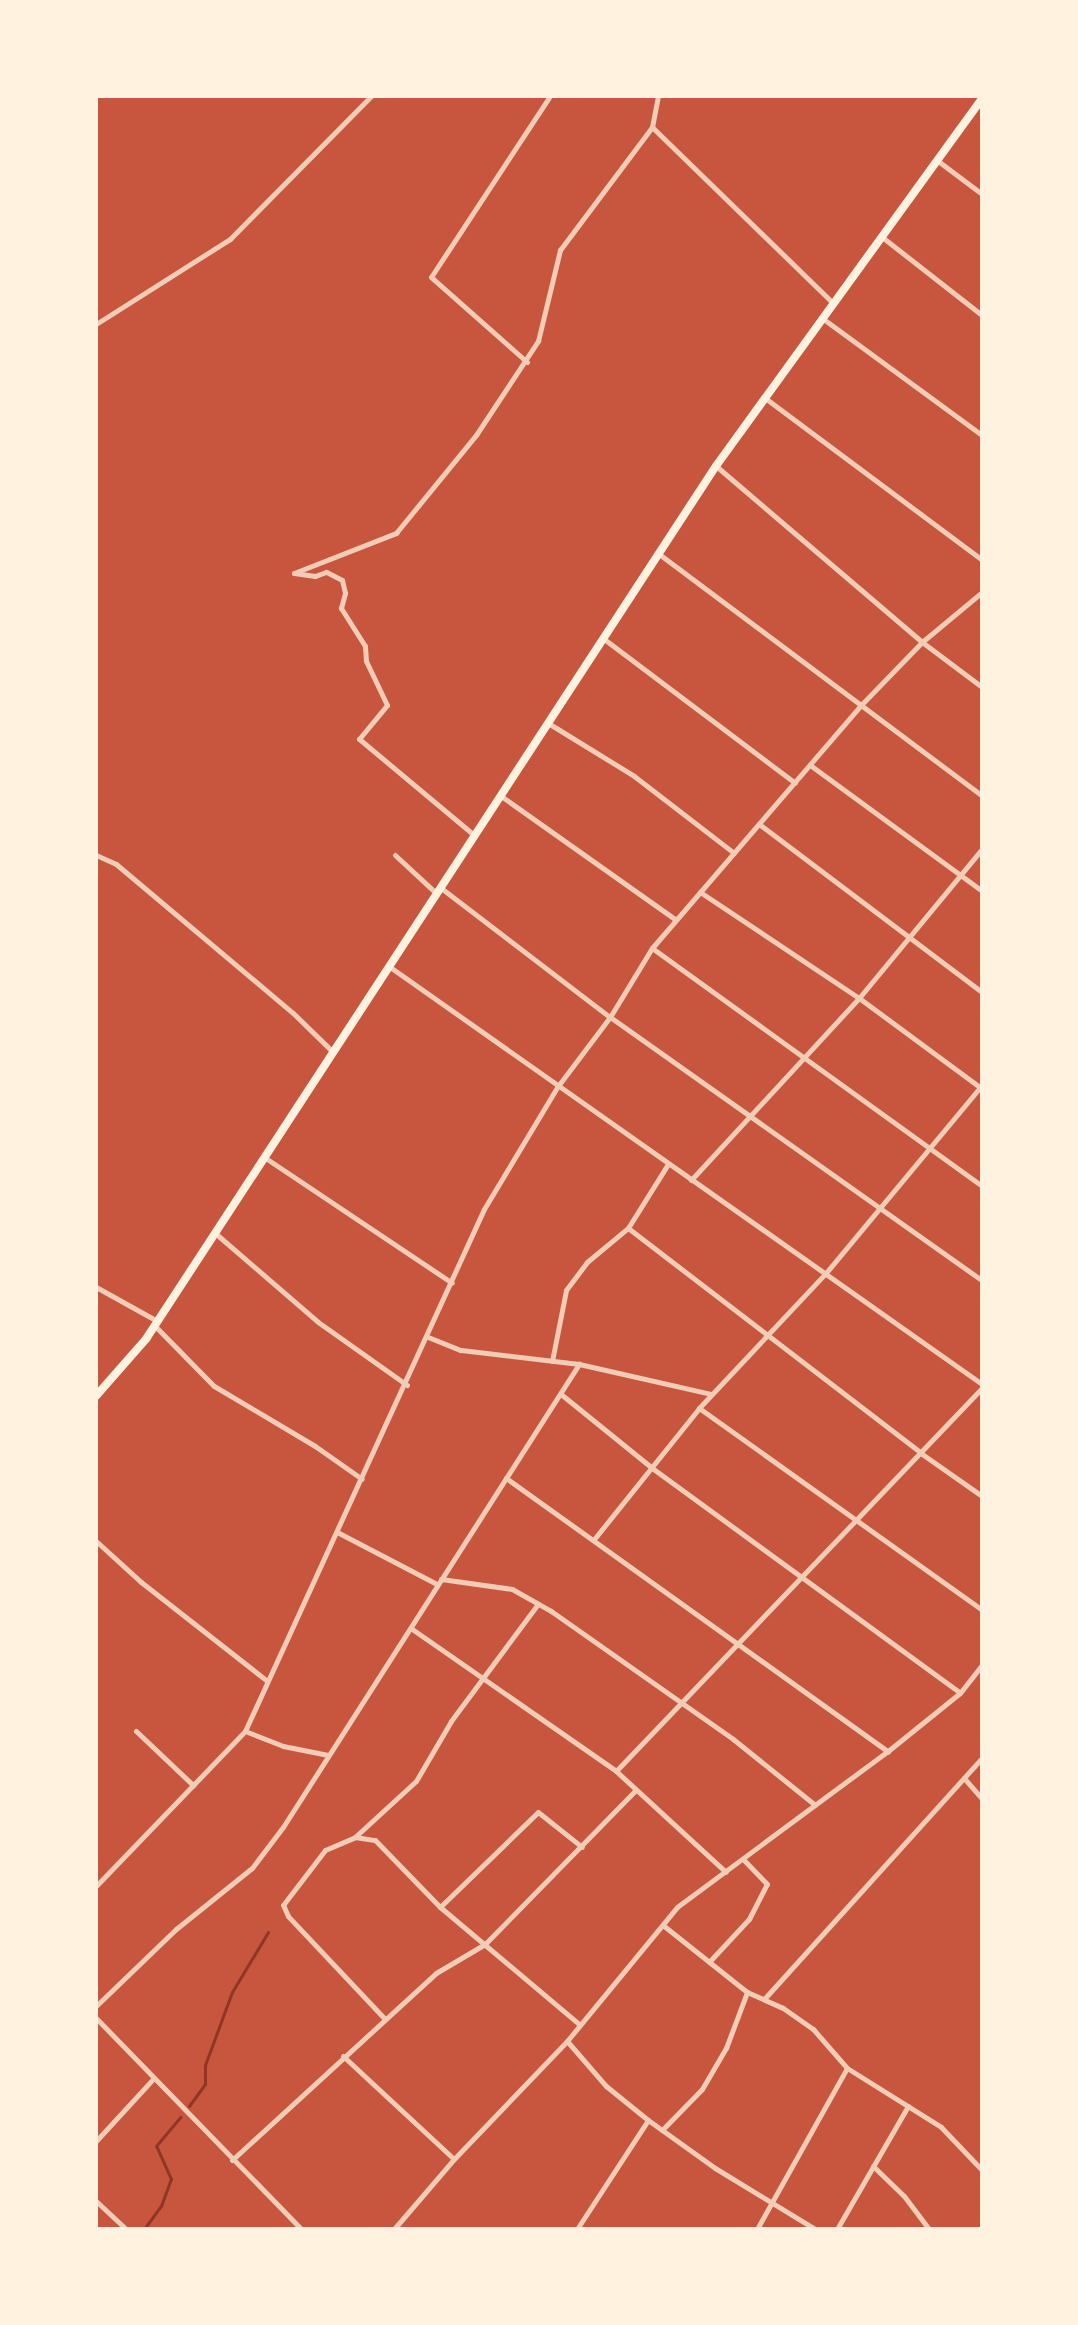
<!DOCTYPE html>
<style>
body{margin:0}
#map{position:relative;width:1078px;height:2325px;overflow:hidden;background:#c8553d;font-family:"Source Sans 3",sans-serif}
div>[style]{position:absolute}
.stream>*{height:3px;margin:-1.5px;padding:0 1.5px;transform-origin:1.5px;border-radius:1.5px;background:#8f3625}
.minor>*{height:5px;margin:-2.5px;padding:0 2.5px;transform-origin:2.5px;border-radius:2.5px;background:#f1ccb7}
.trunk>*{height:8px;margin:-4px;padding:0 4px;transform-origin:4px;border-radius:4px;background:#fff3e0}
span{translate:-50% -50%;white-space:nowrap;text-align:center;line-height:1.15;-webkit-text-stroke:7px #fff3e0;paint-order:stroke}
.frame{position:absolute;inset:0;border:98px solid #fff3e0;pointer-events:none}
</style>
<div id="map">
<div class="stream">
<i style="left:189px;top:2106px;width:27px;rotate:-54deg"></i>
<i style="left:205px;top:2084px;width:19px;rotate:-90deg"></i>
<i style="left:205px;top:2065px;width:78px;rotate:-69.7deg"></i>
<i style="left:232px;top:1992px;width:70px;rotate:-59deg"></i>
<i style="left:144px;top:2229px;width:29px;rotate:-54deg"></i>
<i style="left:161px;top:2206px;width:29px;rotate:-70deg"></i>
<i style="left:171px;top:2179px;width:36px;rotate:-114deg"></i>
<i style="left:156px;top:2146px;width:38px;rotate:-50deg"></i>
</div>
<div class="minor">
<i style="left:652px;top:127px;width:32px;rotate:-79deg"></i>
<i style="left:938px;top:161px;width:55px;rotate:36.9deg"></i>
<i style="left:882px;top:237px;width:127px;rotate:38deg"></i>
<i style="left:822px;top:318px;width:198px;rotate:36.2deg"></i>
<i style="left:96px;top:324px;width:159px;rotate:-32.4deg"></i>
<i style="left:230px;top:239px;width:201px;rotate:-45.4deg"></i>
<i style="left:527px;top:362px;width:128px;rotate:-138.5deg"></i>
<i style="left:431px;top:277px;width:217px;rotate:-56.7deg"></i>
<i style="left:765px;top:398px;width:271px;rotate:36.7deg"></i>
<i style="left:716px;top:466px;width:271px;rotate:40.5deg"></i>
<i style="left:922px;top:642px;width:75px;rotate:36.9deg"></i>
<i style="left:659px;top:554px;width:404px;rotate:36.8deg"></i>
<i style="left:604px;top:639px;width:239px;rotate:37deg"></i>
<i style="left:548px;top:723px;width:101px;rotate:31.6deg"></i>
<i style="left:634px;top:776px;width:126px;rotate:37.6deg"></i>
<i style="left:810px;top:765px;width:213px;rotate:36.2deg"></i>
<i style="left:501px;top:796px;width:214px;rotate:35.3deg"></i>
<i style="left:759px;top:824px;width:279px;rotate:37deg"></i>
<i style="left:474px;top:835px;width:150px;rotate:-140.1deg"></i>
<i style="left:359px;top:739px;width:44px;rotate:-50.5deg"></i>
<i style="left:387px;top:705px;width:49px;rotate:-115.5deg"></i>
<i style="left:366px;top:661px;width:15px;rotate:-94deg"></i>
<i style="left:365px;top:646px;width:45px;rotate:-122.3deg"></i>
<i style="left:341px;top:608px;width:16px;rotate:-75deg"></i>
<i style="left:345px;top:593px;width:13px;rotate:-103deg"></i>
<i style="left:342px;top:580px;width:18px;rotate:-153deg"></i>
<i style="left:326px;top:572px;width:12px;rotate:160deg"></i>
<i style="left:315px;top:576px;width:21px;rotate:-172deg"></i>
<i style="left:294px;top:573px;width:110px;rotate:-21.4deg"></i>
<i style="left:396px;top:533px;width:127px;rotate:-50.8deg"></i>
<i style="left:476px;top:435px;width:113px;rotate:-56.6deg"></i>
<i style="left:538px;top:341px;width:94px;rotate:-76.4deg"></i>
<i style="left:560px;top:250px;width:154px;rotate:-53.2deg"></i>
<i style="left:652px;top:127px;width:252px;rotate:44.2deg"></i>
<i style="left:96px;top:855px;width:22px;rotate:24deg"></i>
<i style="left:116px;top:864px;width:231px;rotate:40.1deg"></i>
<i style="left:293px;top:1013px;width:56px;rotate:44.3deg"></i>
<i style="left:395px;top:855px;width:56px;rotate:42.8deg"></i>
<i style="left:441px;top:888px;width:213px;rotate:37.4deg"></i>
<i style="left:610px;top:1017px;width:456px;rotate:35.3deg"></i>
<i style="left:700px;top:892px;width:191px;rotate:33.7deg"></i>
<i style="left:859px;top:998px;width:152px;rotate:36.4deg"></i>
<i style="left:652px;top:948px;width:407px;rotate:35.8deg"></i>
<i style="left:390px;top:967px;width:724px;rotate:35.16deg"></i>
<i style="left:264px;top:1157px;width:226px;rotate:33.8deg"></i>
<i style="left:691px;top:1180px;width:248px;rotate:-47.3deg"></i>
<i style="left:859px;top:998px;width:193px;rotate:-50.5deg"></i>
<i style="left:628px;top:1228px;width:371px;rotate:37.5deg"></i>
<i style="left:922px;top:1454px;width:73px;rotate:35deg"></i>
<i style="left:215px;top:1233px;width:136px;rotate:40.8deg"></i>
<i style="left:318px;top:1322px;width:109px;rotate:35.3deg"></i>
<i style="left:96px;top:1287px;width:70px;rotate:29.1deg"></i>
<i style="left:155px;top:1326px;width:84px;rotate:45.5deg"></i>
<i style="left:214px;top:1386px;width:117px;rotate:30.7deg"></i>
<i style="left:315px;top:1446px;width:57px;rotate:35.1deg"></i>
<i style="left:428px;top:1337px;width:35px;rotate:22deg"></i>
<i style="left:461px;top:1350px;width:119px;rotate:6.8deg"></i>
<i style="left:579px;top:1364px;width:135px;rotate:12.8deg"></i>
<i style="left:552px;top:1361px;width:72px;rotate:-78.8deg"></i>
<i style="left:566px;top:1290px;width:35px;rotate:-53deg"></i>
<i style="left:587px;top:1262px;width:53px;rotate:-39.7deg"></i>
<i style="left:628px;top:1228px;width:75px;rotate:-58deg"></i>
<i style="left:562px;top:1395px;width:116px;rotate:39deg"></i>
<i style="left:652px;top:1468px;width:381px;rotate:36.1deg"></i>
<i style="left:699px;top:1408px;width:348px;rotate:35.5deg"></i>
<i style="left:506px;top:1478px;width:470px;rotate:35.6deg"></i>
<i style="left:337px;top:1532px;width:113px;rotate:27.5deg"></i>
<i style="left:595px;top:1538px;width:166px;rotate:-51.3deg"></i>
<i style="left:699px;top:1408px;width:184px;rotate:-46.8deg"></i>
<i style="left:825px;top:1274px;width:246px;rotate:-50.3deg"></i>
<i style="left:96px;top:1541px;width:61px;rotate:42.3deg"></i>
<i style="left:141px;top:1582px;width:159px;rotate:38.1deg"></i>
<i style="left:441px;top:1579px;width:72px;rotate:8deg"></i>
<i style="left:512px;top:1589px;width:45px;rotate:29.4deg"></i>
<i style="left:551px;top:1611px;width:223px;rotate:35.1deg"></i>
<i style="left:733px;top:1739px;width:105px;rotate:38.8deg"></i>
<i style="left:412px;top:1629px;width:249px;rotate:34.8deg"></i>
<i style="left:616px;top:1771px;width:149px;rotate:42.6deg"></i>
<i style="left:136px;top:1731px;width:79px;rotate:43.5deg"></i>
<i style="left:245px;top:1731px;width:41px;rotate:21.5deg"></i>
<i style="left:283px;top:1746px;width:46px;rotate:11.3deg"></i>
<i style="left:616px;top:1771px;width:530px;rotate:-46.3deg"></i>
<i style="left:964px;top:1778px;width:28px;rotate:49deg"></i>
<i style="left:356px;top:1836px;width:81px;rotate:-42.5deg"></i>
<i style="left:416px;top:1781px;width:69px;rotate:-59.7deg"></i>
<i style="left:451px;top:1721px;width:146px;rotate:-53.4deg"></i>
<i style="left:96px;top:1886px;width:215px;rotate:-46.1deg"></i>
<i style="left:245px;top:1731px;width:574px;rotate:-65.4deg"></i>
<i style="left:484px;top:1209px;width:144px;rotate:-59deg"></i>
<i style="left:558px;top:1086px;width:86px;rotate:-53deg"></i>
<i style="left:610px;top:1017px;width:81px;rotate:-58.7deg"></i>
<i style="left:652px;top:948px;width:321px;rotate:-49.3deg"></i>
<i style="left:861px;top:705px;width:88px;rotate:-45.9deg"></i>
<i style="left:922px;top:642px;width:78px;rotate:-39.8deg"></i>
<i style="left:440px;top:1907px;width:136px;rotate:-44.1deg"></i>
<i style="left:538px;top:1812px;width:56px;rotate:38.5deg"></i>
<i style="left:664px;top:1926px;width:106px;rotate:38.5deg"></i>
<i style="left:747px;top:1992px;width:39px;rotate:24deg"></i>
<i style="left:783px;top:2008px;width:37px;rotate:35deg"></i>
<i style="left:813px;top:2029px;width:52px;rotate:48.9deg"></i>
<i style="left:847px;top:2068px;width:111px;rotate:32.1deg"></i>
<i style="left:941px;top:2127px;width:59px;rotate:46.4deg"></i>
<i style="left:709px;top:1962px;width:59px;rotate:-47.1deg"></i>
<i style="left:749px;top:1919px;width:39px;rotate:-63deg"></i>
<i style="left:767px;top:1884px;width:35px;rotate:-134deg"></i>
<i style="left:765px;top:1998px;width:324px;rotate:-47.9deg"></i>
<i style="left:96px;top:2006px;width:111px;rotate:-43.9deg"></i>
<i style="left:176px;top:1929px;width:97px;rotate:-38.8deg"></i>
<i style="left:252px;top:1868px;width:51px;rotate:-52.9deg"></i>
<i style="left:283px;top:1827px;width:550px;rotate:-57.41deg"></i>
<i style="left:96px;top:2018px;width:294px;rotate:45.8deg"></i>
<i style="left:384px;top:2018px;width:140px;rotate:-133.3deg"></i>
<i style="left:288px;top:1916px;width:12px;rotate:-114deg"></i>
<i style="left:283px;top:1905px;width:69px;rotate:-52.6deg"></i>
<i style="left:325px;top:1850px;width:33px;rotate:-23deg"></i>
<i style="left:355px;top:1837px;width:20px;rotate:9deg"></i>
<i style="left:375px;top:1840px;width:93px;rotate:45.9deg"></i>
<i style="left:440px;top:1907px;width:183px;rotate:40.1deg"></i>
<i style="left:567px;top:2041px;width:60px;rotate:49.1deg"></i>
<i style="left:606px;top:2086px;width:54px;rotate:39deg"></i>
<i style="left:648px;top:2120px;width:82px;rotate:35.6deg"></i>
<i style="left:715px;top:2168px;width:117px;rotate:31.4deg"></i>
<i style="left:343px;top:2056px;width:151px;rotate:42.9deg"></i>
<i style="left:662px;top:2130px;width:57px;rotate:-45.7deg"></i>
<i style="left:702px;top:2089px;width:48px;rotate:-59.7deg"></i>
<i style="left:726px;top:2048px;width:60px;rotate:-69.4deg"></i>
<i style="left:96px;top:2141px;width:84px;rotate:-47.4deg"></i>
<i style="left:232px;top:2160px;width:277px;rotate:-42.5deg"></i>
<i style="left:436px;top:1973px;width:57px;rotate:-30.6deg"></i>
<i style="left:485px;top:1944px;width:214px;rotate:-45.6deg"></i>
<i style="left:873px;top:2166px;width:43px;rotate:44.1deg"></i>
<i style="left:904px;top:2196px;width:41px;rotate:52.9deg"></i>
<i style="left:96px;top:2201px;width:41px;rotate:43deg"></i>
<i style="left:394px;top:2229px;width:92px;rotate:-49.4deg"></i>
<i style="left:454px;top:2159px;width:163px;rotate:-46.2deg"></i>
<i style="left:567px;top:2041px;width:173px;rotate:-50.6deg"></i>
<i style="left:677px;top:1907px;width:262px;rotate:-36.5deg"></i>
<i style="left:888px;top:1751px;width:92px;rotate:-38.9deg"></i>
<i style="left:960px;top:1693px;width:36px;rotate:-52deg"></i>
<i style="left:577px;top:2229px;width:130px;rotate:-56.9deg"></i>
<i style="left:757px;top:2229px;width:184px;rotate:-60.8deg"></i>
<i style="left:837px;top:2229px;width:142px;rotate:-60deg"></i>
</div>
<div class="trunk">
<i style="left:96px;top:1396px;width:76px;rotate:-48.7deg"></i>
<i style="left:146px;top:1339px;width:1043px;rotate:-56.86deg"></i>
<i style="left:716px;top:466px;width:453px;rotate:-54.1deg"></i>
</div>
<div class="frame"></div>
</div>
